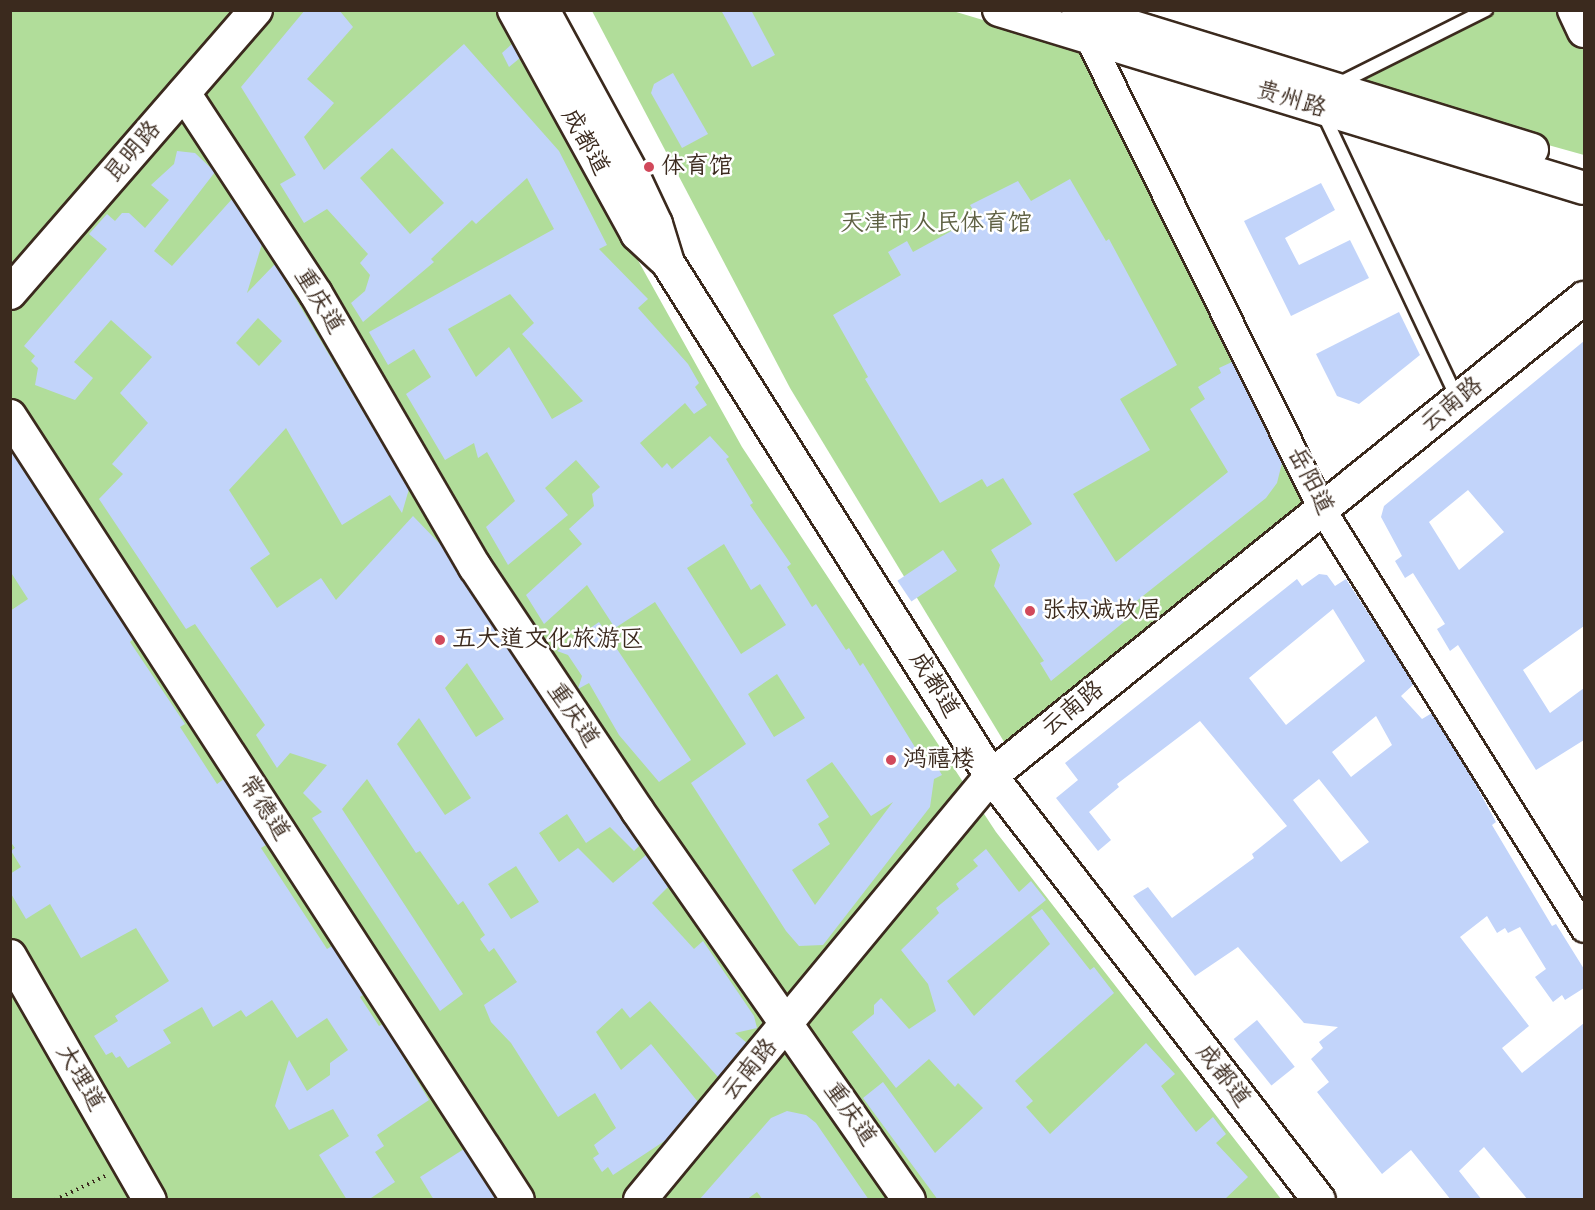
<!DOCTYPE html>
<meta charset="utf-8">
<style>
body{margin:0}
#map{position:relative;width:1595px;height:1210px;overflow:hidden;background:#fff;font-family:Mynerve,"LXGW WenKai TC",sans-serif}
div>[style]{position:absolute}
.green>*{inset:0;background:#b1dd9a}
.building>*{inset:0;background:#c2d4fa;transform-origin:0 0}
.path>*{height:4px;margin-top:-2px;transform-origin:0;background:repeating-linear-gradient(90deg,#3b2a1e 0 1.5px,transparent 0 6px)}
.roads{filter:drop-shadow(2px 0 #3b2a1e) drop-shadow(-2px 0 #3b2a1e) drop-shadow(0 2px #3b2a1e) drop-shadow(0 -2px #3b2a1e)}
.service>*{height:12px;margin:-6px;padding:0 6px;transform-origin:6px;border-radius:6px;background:#fff}
.minor>*{height:26px;margin:-13px;padding:0 13px;transform-origin:13px;border-radius:13px;background:#fff}
.tertiary>*{height:32px;margin:-16px;padding:0 16px;transform-origin:16px;border-radius:16px;background:#fff}
.dots>*{width:16px;height:16px;translate:-50% -50%;box-sizing:border-box;border:3px solid #fff;border-radius:50%}
span{translate:-50% -50%;white-space:nowrap;text-align:center;line-height:1.15;-webkit-text-stroke:5px #fff;paint-order:stroke}
.street-label{font-size:24px;color:#3b2a1e}
.poi-label{font-size:24px;color:#3b2a1e}
.left{translate:0 -50%;text-align:left}
.park-label{font-size:24px;color:#5e6043}
.frame{position:absolute;inset:0;border:12px solid #3b2a1e;pointer-events:none}
</style>
<div id="map">
<div class="green">
<i style="clip-path:polygon(10px 11px,499px 11px,742px 447px,996px 832px,1281px 1199px,11px 1199px)"></i>
<i style="clip-path:polygon(592px 11px,953px 11px,1079px 49px,1307px 507px,1006px 745px,790px 388px)"></i>
<i style="clip-path:polygon(1497px 11px,1567px 11px,1584px 42px,1584px 155px,1340px 87px)"></i>
</div>
<div class="building">
<i style="clip-path:polygon(evenodd,305px 10px,339px 10px,353px 27px,307px 79px,334px 103px,304px 137px,324px 170px,464px 44px,559px 151px,607px 245px,599px 249px,648px 299px,638px 308px,688px 364px,699px 383px,695px 387px,707px 405px,694px 414px,685px 403px,640px 443px,662px 468px,667px 463px,672px 469px,710px 436px,729px 457px,726px 459px,753px 503px,750px 505px,791px 564px,787px 567px,812px 607px,816px 604px,846px 650px,849px 648px,860px 666px,863px 663px,926px 765px,933px 760px,942px 775px,934px 779px,930px 807px,823px 945px,799px 946px,786px 931px,691px 783px,746px 744px,655px 602px,615px 628px,587px 585px,544px 624px,526px 595px,582px 544px,569px 529px,594px 506px,592px 494px,600px 487px,576px 460px,545px 488px,568px 515px,508px 565px,486px 527px,515px 501px,487px 452px,478px 458px,474px 443px,445px 460px,406px 394px,431px 377px,414px 349px,388px 365px,369px 332px,554px 229px,527px 178px,476px 224px,472px 220px,431px 259px,434px 262px,363px 322px,351px 303px,365px 291px,370px 275px,360px 263px,368px 254px,327px 209px,304px 223px,280px 184px,296px 175px,241px 87px,305px 10px,392px 148px,444px 203px,410px 234px,360px 178px,392px 148px,305px 10px,510px 294px,534px 323px,522px 334px,583px 401px,552px 419px,509px 347px,476px 377px,448px 329px,510px 294px,305px 10px,724px 544px,751px 590px,760px 584px,786px 625px,741px 654px,687px 568px,724px 544px,305px 10px,777px 674px,805px 718px,774px 737px,748px 694px,777px 674px,305px 10px,832px 762px,871px 816px,893px 802px,815px 905px,792px 870px,830px 844px,818px 824px,829px 817px,806px 780px,832px 762px)"></i>
<i style="clip-path:polygon(721px 10px,751px 10px,775px 55px,752px 67px)"></i>
<i style="clip-path:polygon(512px 44px,520px 58px,509px 67px,502px 53px)"></i>
<i style="clip-path:polygon(673px 73px,708px 134px,682px 148px,651px 93px,654px 84px)"></i>
<i style="clip-path:polygon(evenodd,177px 151px,195px 153px,215px 172px,154px 251px,172px 266px,232px 199px,262px 244px,247px 293px,275px 264px,409px 489px,402px 513px,390px 495px,342px 525px,286px 428px,229px 490px,270px 554px,250px 568px,277px 608px,321px 578px,336px 600px,413px 516px,441px 545px,639px 846px,634px 851px,610px 827px,586px 843px,567px 814px,539px 833px,559px 862px,578px 848px,613px 883px,646px 855px,668px 887px,652px 903px,694px 949px,703px 941px,754px 1016px,757px 1028px,735px 1033px,747px 1043px,718px 1077px,650px 1001px,630px 1018px,622px 1008px,596px 1032px,621px 1070px,651px 1044px,698px 1102px,666px 1140px,613px 1175px,608px 1167px,602px 1172px,593px 1158px,599px 1154px,594px 1145px,616px 1128px,595px 1093px,558px 1117px,511px 1043px,491px 1022px,484px 1005px,517px 982px,494px 948px,489px 952px,480px 939px,485px 935px,463px 901px,458px 905px,420px 851px,416px 853px,367px 779px,342px 809px,463px 994px,440px 1011px,312px 818px,322px 812px,303px 793px,327px 765px,290px 753px,277px 768px,256px 735px,265px 725px,195px 624px,186px 629px,99px 499px,123px 474px,112px 464px,148px 423px,120px 393px,152px 357px,111px 320px,74px 362px,93px 378px,75px 400px,35px 385px,38px 368px,31px 361px,35px 356px,24px 346px,107px 249px,89px 234px,107px 214px,115px 221px,122px 213px,129px 213px,145px 228px,169px 200px,151px 185px,174px 164px,177px 151px,258px 318px,282px 341px,259px 366px,236px 343px,258px 318px,177px 151px,467px 663px,504px 719px,476px 737px,445px 688px,467px 663px,177px 151px,419px 718px,471px 798px,445px 815px,397px 744px,419px 718px,177px 151px,516px 866px,539px 902px,511px 919px,488px 884px,516px 866px)"></i>
<i style="clip-path:polygon(1070px 179px,1106px 241px,1109px 239px,1177px 365px,1120px 399px,1150px 450px,1073px 494px,1116px 562px,1228px 472px,1190px 409px,1205px 399px,1198px 387px,1221px 373px,1219px 368px,1232px 362px,1282px 463px,1277px 483px,1266px 498px,1119px 615px,1124px 622px,1051px 681px,1040px 663px,1044px 661px,994px 586px,1000px 565px,991px 550px,1032px 524px,1003px 478px,987px 487px,982px 479px,940px 503px,865px 379px,868px 377px,833px 315px,901px 275px,888px 252px,907px 241px,913px 252px,977px 217px,970px 205px,1018px 181px,1031px 201px)"></i>
<i style="clip-path:polygon(1321px 183px,1335px 210px,1285px 238px,1299px 265px,1350px 240px,1369px 278px,1291px 316px,1244px 221px)"></i>
<i style="clip-path:polygon(1399px 312px,1420px 355px,1359px 404px,1337px 396px,1316px 354px)"></i>
<i style="clip-path:polygon(evenodd,1584px 341px,1584px 626px,1523px 670px,1550px 713px,1584px 688px,1584px 740px,1536px 770px,1458px 645px,1450px 651px,1437px 629px,1445px 624px,1413px 573px,1405px 578px,1395px 561px,1402px 556px,1381px 517px,1384px 506px,1584px 341px,1468px 490px,1504px 532px,1459px 570px,1429px 522px,1468px 490px)"></i>
<i style="clip-path:polygon(10px 450px,133px 639px,130px 642px,185px 724px,180px 727px,217px 784px,224px 779px,266px 845px,261px 848px,327px 949px,332px 946px,363px 995px,360px 997px,379px 1026px,383px 1024px,429px 1100px,377px 1135px,384px 1146px,375px 1152px,395px 1182px,368px 1200px,347px 1200px,319px 1155px,349px 1136px,333px 1109px,289px 1130px,275px 1106px,289px 1060px,307px 1091px,330px 1075px,330px 1063px,348px 1050px,327px 1018px,297px 1038px,272px 1000px,246px 1017px,241px 1010px,213px 1027px,202px 1007px,163px 1030px,171px 1043px,128px 1068px,120px 1056px,116px 1058px,112px 1052px,106px 1055px,94px 1036px,118px 1021px,115px 1016px,169px 981px,136px 928px,81px 958px,50px 904px,26px 919px,10px 892px,10px 874px,21px 867px,11px 851px,15px 848px,10px 841px,10px 611px,28px 599px,10px 571px)"></i>
<i style="left:943px;top:550px;width:25px;height:55px;rotate:56deg"></i>
<i style="clip-path:polygon(evenodd,1319px 574px,1327px 575px,1335px 586px,1346px 579px,1414px 684px,1401px 696px,1422px 719px,1432px 713px,1473px 780px,1496px 822px,1492px 825px,1552px 926px,1556px 924px,1584px 969px,1584px 988px,1565px 1000px,1562px 995px,1553px 1002px,1535px 977px,1546px 969px,1520px 927px,1508px 933px,1505px 928px,1497px 933px,1487px 916px,1460px 937px,1529px 1026px,1502px 1048px,1522px 1073px,1584px 1023px,1584px 1200px,1528px 1200px,1484px 1147px,1459px 1171px,1482px 1200px,1451px 1200px,1411px 1150px,1382px 1174px,1317px 1092px,1329px 1082px,1311px 1059px,1323px 1048px,1319px 1042px,1338px 1027px,1304px 1023px,1238px 947px,1195px 976px,1133px 896px,1148px 887px,1172px 918px,1254px 858px,1252px 854px,1287px 826px,1200px 721px,1117px 784px,1119px 787px,1089px 812px,1111px 840px,1098px 851px,1056px 798px,1078px 780px,1065px 763px,1297px 579px,1302px 586px,1319px 574px,1333px 609px,1365px 661px,1286px 725px,1249px 678px,1333px 609px,1319px 574px,1376px 716px,1392px 745px,1351px 777px,1332px 752px,1376px 716px,1319px 574px,1319px 779px,1369px 842px,1341px 862px,1293px 800px,1319px 779px)"></i>
<i style="clip-path:polygon(599px 622px,691px 760px,659px 782px,619px 735px,589px 683px,578px 689px,582px 676px,568px 655px,557px 651px)"></i>
<i style="clip-path:polygon(986px 849px,1019px 892px,1031px 881px,1046px 900px,947px 981px,974px 1016px,1050px 944px,1031px 917px,1042px 909px,1090px 970px,1094px 967px,1114px 993px,1015px 1081px,1033px 1101px,1026px 1107px,1050px 1134px,1146px 1043px,1175px 1074px,1161px 1086px,1175px 1105px,1196px 1132px,1213px 1117px,1226px 1134px,1216px 1143px,1248px 1177px,1224px 1200px,938px 1200px,863px 1098px,883px 1082px,935px 1153px,983px 1108px,958px 1083px,955px 1087px,929px 1059px,896px 1088px,852px 1032px,874px 1014px,874px 1005px,881px 998px,909px 1029px,936px 1011px,928px 984px,901px 950px,939px 913px,936px 908px,959px 889px,956px 884px,978px 866px,973px 860px)"></i>
<i style="left:1257px;top:1020px;width:60px;height:30px;rotate:51deg"></i>
<i style="clip-path:polygon(787px 1111px,806px 1115px,816px 1123px,869px 1200px,763px 1200px,757px 1192px,746px 1200px,699px 1200px,771px 1118px)"></i>
<i style="clip-path:polygon(464px 1149px,496px 1200px,434px 1200px,420px 1177px)"></i>
</div>
<div class="path">
<i style="left:55px;top:1200px;width:58px;rotate:-25.7deg"></i>
</div>
<div class="roads">
<div class="service">
<i style="left:1336px;top:85px;width:168px;rotate:-26.6deg"></i>
<i style="left:1323px;top:113px;width:315px;rotate:64.8deg"></i>
</div>
<div class="minor">
<i style="left:1083px;top:27px;width:538px;rotate:63.63deg"></i>
<i style="left:1322px;top:509px;width:495px;rotate:58deg"></i>
</div>
<div class="tertiary">
<i style="left:514px;top:10px;width:256px;rotate:61.2deg"></i>
<i style="left:637px;top:234px;width:35px;rotate:43deg"></i>
<i style="left:543px;top:10px;width:188px;rotate:61.4deg"></i>
<i style="left:633px;top:175px;width:54px;rotate:64.9deg"></i>
<i style="left:656px;top:224px;width:41px;rotate:72.9deg"></i>
<i style="left:668px;top:263px;width:606px;rotate:57.8deg"></i>
<i style="left:991px;top:776px;width:536px;rotate:52.28deg"></i>
<i style="left:999px;top:10px;width:611px;rotate:16.92deg"></i>
<i style="left:1078px;top:10px;width:475px;rotate:17.1deg"></i>
<i style="left:1574px;top:10px;width:23px;rotate:65deg"></i>
<i style="left:184px;top:93px;width:240px;rotate:56.7deg"></i>
<i style="left:316px;top:294px;width:316px;rotate:59.8deg"></i>
<i style="left:475px;top:567px;width:292px;rotate:56.3deg"></i>
<i style="left:637px;top:810px;width:475px;rotate:55.1deg"></i>
<i style="left:10px;top:293px;width:375px;rotate:-49deg"></i>
<i style="left:10px;top:416px;width:934px;rotate:57.06deg"></i>
<i style="left:10px;top:956px;width:281px;rotate:60.2deg"></i>
<i style="left:640px;top:1200px;width:550px;rotate:-50.38deg"></i>
<i style="left:991px;top:776px;width:762px;rotate:-38.87deg"></i>
</div>
</div>
<div class="dots">
<i style="left:649px;top:167px;background:#d1495b"></i>
<i style="left:1030px;top:611px;background:#d1495b"></i>
<i style="left:440px;top:640px;background:#d1495b"></i>
<i style="left:891px;top:760px;background:#d1495b"></i>
</div>
<div class="street-label">
<span style="left:1291px;top:100px;rotate:17deg">贵州路</span>
<span style="left:585px;top:142px;rotate:61deg">成都道</span>
<span style="left:133px;top:152px;rotate:-49deg">昆明路</span>
<span style="left:319px;top:301px;rotate:59deg">重庆道</span>
<span style="left:1452px;top:405px;rotate:-39deg">云南路</span>
<span style="left:1310px;top:481px;rotate:63deg">岳阳道</span>
<span style="left:934px;top:685px;rotate:58deg">成都道</span>
<span style="left:1073px;top:709px;rotate:-39deg">云南路</span>
<span style="left:573px;top:715px;rotate:56deg">重庆道</span>
<span style="left:264px;top:808px;rotate:57deg">常德道</span>
<span style="left:750px;top:1070px;rotate:-50deg">云南路</span>
<span style="left:1223px;top:1076px;rotate:52deg">成都道</span>
<span style="left:80px;top:1078px;rotate:60deg">大理道</span>
<span style="left:850px;top:1114px;rotate:55deg">重庆道</span>
</div>
<div class="poi-label">
<span class="left" style="left:661px;top:167px">体育馆</span>
<span class="left" style="left:1042px;top:611px">张叔诚故居</span>
<span class="left" style="left:452px;top:640px">五大道文化旅游区</span>
<span class="left" style="left:903px;top:760px">鸿禧楼</span>
</div>
<div class="park-label">
<span style="left:936px;top:224px">天津市人民体育馆</span>
</div>
<div class="frame"></div>
</div>
